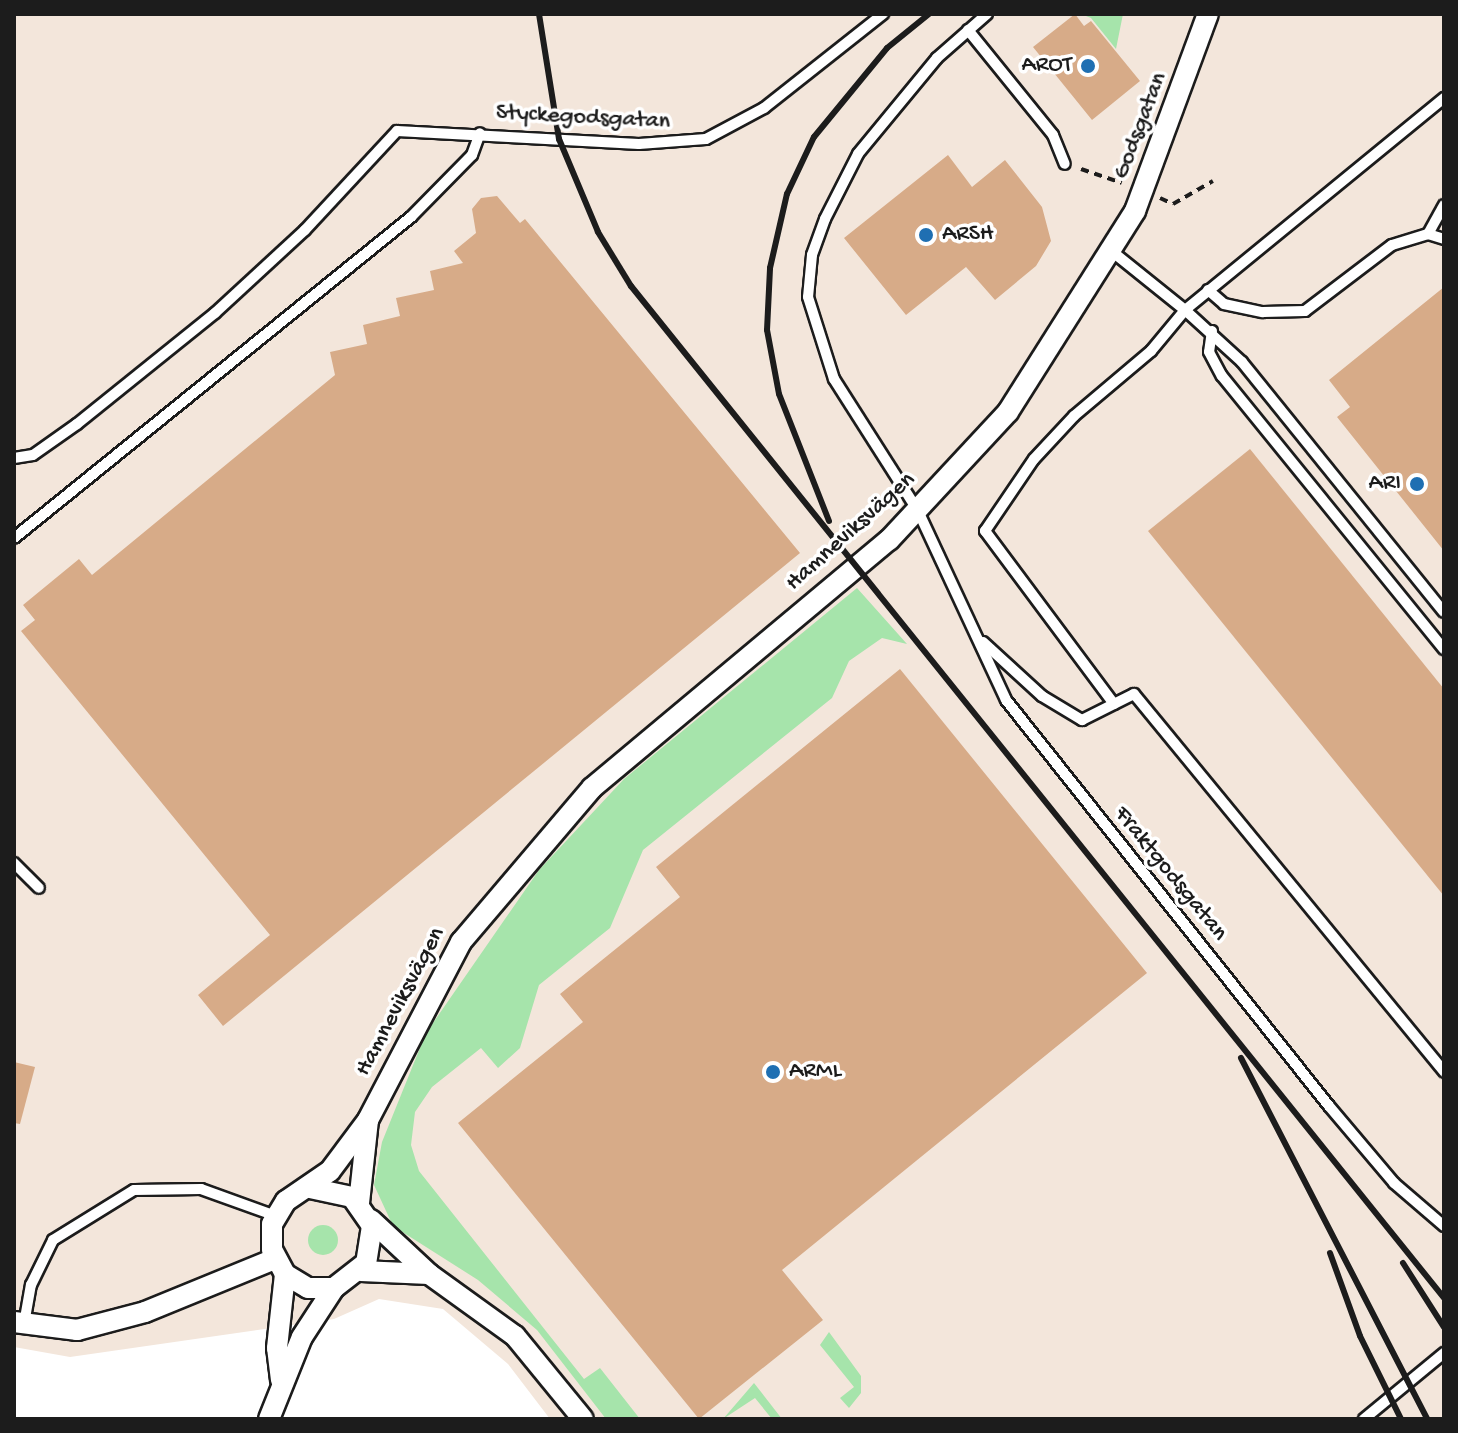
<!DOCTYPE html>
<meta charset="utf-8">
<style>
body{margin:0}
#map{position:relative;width:1458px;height:1433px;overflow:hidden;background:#fff;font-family:"Gochi Hand",sans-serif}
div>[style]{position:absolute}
.built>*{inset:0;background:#f3e6db}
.green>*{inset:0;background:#a6e4ab}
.round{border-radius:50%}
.building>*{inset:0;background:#d7ab88}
.path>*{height:4px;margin-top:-2px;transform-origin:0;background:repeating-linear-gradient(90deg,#1c1c1c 0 8px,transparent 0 14px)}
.roads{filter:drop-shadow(2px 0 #1c1c1c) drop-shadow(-2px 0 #1c1c1c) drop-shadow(0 2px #1c1c1c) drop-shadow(0 -2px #1c1c1c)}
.lane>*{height:10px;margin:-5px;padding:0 5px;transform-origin:5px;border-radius:5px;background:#fff}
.street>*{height:20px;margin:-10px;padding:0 10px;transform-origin:10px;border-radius:10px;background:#fff}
.rail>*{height:6px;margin:-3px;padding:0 3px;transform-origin:3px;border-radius:3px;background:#1c1c1c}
.dots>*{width:22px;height:22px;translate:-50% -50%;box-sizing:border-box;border:4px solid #fff;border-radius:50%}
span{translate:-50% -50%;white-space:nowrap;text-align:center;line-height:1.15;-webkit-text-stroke:7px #fff;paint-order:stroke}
.poi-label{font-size:24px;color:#1c1c1c}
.right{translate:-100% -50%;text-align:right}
.left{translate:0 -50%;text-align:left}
.street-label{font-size:24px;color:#1c1c1c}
.frame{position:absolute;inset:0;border:16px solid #1c1c1c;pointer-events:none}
</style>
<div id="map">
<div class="built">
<i style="clip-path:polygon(14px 14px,1444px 14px,1444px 1419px,550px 1419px,508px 1364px,443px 1309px,379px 1299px,334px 1319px,70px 1357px,14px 1347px)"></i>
</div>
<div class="green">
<i style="clip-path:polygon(1081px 14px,1123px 14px,1116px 49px,1091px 18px)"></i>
<i style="clip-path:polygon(857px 588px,907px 644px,882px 638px,849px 661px,832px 698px,643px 850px,610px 928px,539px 985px,520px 1048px,498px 1068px,481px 1048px,432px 1087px,415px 1112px,411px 1145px,419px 1171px,584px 1379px,600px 1368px,640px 1419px,606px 1419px,537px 1330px,478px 1280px,393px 1226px,374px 1185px,382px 1142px,426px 1033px,539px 870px,624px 779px)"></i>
<i class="round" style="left:308px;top:1225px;width:30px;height:30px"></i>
<i style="clip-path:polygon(829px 1332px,861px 1376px,861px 1393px,849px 1408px,840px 1398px,854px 1387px,820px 1345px)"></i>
<i style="clip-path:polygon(754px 1383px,782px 1419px,772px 1419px,755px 1398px,723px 1419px)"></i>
</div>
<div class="building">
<i style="clip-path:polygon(1075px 14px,1084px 26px,1091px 21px,1140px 81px,1092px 120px,1033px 47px)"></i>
<i style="clip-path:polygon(948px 155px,972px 187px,1005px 160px,1042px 207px,1051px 241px,1036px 266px,995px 300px,966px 267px,906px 315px,844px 238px)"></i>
<i style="clip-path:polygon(497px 196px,520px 223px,525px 219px,800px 553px,223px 1026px,198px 995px,270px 935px,21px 631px,35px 620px,23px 605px,79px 559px,92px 575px,335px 375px,330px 352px,367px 344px,363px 325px,400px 316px,396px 298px,434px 290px,430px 271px,463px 263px,454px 251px,476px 233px,472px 209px,481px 198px)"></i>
<i style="clip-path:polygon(1444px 287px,1444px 551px,1337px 417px,1350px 407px,1329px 380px)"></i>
<i style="clip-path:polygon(1250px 449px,1444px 689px,1444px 896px,1148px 531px)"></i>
<i style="clip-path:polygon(900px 669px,1147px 973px,782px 1270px,823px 1320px,699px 1419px,458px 1123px,583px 1022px,560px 994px,680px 897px,656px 867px)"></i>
<i style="clip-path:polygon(14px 1062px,35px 1067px,20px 1124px,14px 1123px)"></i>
</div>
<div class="path">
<i style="left:1081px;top:169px;width:43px;rotate:18.9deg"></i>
<i style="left:1160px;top:198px;width:14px;rotate:25deg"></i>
<i style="left:1173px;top:204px;width:46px;rotate:-29.9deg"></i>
</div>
<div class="roads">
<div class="lane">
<i style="left:987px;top:14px;width:67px;rotate:138.7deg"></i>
<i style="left:937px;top:58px;width:124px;rotate:129.5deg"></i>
<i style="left:858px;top:154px;width:73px;rotate:116.9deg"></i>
<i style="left:825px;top:219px;width:38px;rotate:110deg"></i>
<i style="left:812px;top:255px;width:42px;rotate:95.4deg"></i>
<i style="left:808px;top:297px;width:86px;rotate:72.4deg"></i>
<i style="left:834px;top:379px;width:156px;rotate:57.5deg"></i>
<i style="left:918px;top:511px;width:208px;rotate:65deg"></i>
<i style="left:1006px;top:700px;width:519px;rotate:51.5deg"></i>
<i style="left:1329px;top:1106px;width:101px;rotate:49.8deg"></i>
<i style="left:1394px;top:1183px;width:66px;rotate:40.7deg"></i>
<i style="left:968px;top:30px;width:135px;rotate:51deg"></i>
<i style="left:1053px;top:135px;width:31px;rotate:68deg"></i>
<i style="left:1428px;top:234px;width:33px;rotate:-61deg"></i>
<i style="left:1114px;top:253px;width:91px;rotate:38.8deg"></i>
<i style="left:1185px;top:310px;width:335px;rotate:-39.3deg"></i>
<i style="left:1208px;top:290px;width:21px;rotate:41deg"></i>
<i style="left:1224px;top:304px;width:40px;rotate:12deg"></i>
<i style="left:1263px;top:312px;width:42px;rotate:-1.4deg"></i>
<i style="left:1305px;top:311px;width:109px;rotate:-37.2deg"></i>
<i style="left:1392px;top:245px;width:38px;rotate:-17deg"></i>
<i style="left:1428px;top:234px;width:17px;rotate:17deg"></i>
<i style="left:1212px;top:331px;width:21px;rotate:98deg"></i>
<i style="left:1209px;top:352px;width:27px;rotate:62deg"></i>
<i style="left:1222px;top:376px;width:352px;rotate:50.9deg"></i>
<i style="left:14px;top:458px;width:19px;rotate:-9deg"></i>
<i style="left:33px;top:455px;width:54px;rotate:-35.2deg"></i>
<i style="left:77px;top:424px;width:177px;rotate:-38.8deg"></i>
<i style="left:215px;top:313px;width:122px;rotate:-42.7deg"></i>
<i style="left:305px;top:230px;width:135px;rotate:-47.1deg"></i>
<i style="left:397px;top:131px;width:242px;rotate:3.1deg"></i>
<i style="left:639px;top:144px;width:67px;rotate:-4.3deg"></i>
<i style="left:706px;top:139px;width:66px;rotate:-28.1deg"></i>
<i style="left:764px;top:108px;width:152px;rotate:-38.3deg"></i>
<i style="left:14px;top:538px;width:511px;rotate:-38.96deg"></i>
<i style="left:411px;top:217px;width:87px;rotate:-45.5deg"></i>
<i style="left:472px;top:155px;width:23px;rotate:-70deg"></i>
<i style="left:983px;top:642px;width:80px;rotate:42.5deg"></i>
<i style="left:1042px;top:696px;width:47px;rotate:31deg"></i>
<i style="left:1082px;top:720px;width:58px;rotate:-26.6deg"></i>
<i style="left:1134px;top:694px;width:489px;rotate:50.6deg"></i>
<i style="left:1114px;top:704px;width:216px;rotate:-126.7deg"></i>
<i style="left:985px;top:531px;width:87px;rotate:-55.8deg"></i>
<i style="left:1034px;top:459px;width:59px;rotate:-47.1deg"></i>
<i style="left:1074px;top:416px;width:101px;rotate:-40.2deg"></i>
<i style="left:1151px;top:351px;width:53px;rotate:-50.3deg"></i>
<i style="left:1185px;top:310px;width:77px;rotate:42.4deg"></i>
<i style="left:1242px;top:362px;width:321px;rotate:51.1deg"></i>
<i style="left:14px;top:863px;width:35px;rotate:45deg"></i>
<i style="left:24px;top:1324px;width:40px;rotate:-80deg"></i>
<i style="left:31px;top:1285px;width:50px;rotate:-63.9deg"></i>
<i style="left:53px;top:1240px;width:95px;rotate:-31.7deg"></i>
<i style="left:134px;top:1190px;width:67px;rotate:-0.9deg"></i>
<i style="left:201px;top:1189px;width:80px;rotate:19.8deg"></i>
<i style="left:1364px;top:1419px;width:104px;rotate:-39.5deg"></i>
</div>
<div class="street">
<i style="left:310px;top:1188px;width:43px;rotate:12.1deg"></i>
<i style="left:352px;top:1197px;width:35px;rotate:55deg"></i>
<i style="left:372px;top:1226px;width:37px;rotate:99deg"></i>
<i style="left:366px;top:1263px;width:41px;rotate:142deg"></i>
<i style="left:334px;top:1288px;width:26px;rotate:180deg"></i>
<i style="left:308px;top:1288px;width:27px;rotate:-149deg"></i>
<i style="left:285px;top:1274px;width:27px;rotate:-118deg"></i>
<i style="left:272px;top:1250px;width:26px;rotate:-90deg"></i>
<i style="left:272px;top:1224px;width:27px;rotate:-59deg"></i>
<i style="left:286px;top:1201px;width:53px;rotate:-34.3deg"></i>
<i style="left:330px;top:1171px;width:64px;rotate:-53.3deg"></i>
<i style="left:368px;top:1120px;width:201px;rotate:-62.4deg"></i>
<i style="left:461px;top:942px;width:202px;rotate:-49.6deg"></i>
<i style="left:592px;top:788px;width:387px;rotate:-39.9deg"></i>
<i style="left:889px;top:540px;width:175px;rotate:-47.1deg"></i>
<i style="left:1008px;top:412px;width:238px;rotate:-57.7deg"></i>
<i style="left:1135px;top:211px;width:210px;rotate:-69.7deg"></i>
<i style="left:359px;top:1203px;width:83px;rotate:-83.8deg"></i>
<i style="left:371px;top:1220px;width:79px;rotate:43deg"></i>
<i style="left:429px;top:1274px;width:106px;rotate:35.8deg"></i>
<i style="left:515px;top:1336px;width:107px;rotate:50.7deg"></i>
<i style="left:361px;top:1271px;width:68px;rotate:2.5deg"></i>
<i style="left:14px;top:1322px;width:64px;rotate:7.2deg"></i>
<i style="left:77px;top:1330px;width:70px;rotate:-14.8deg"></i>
<i style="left:145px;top:1312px;width:140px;rotate:-22.2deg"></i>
<i style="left:281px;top:1380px;width:32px;rotate:-97deg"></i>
<i style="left:277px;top:1348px;width:74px;rotate:-83.8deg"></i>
<i style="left:269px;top:1419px;width:88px;rotate:-68.1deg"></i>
<i style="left:302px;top:1337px;width:59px;rotate:-56.9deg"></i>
</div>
</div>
<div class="rail">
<i style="left:539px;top:14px;width:127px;rotate:80.9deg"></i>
<i style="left:559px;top:139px;width:101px;rotate:67.2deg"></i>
<i style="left:598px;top:232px;width:63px;rotate:58.6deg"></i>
<i style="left:631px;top:286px;width:1298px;rotate:51.22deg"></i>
<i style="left:829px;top:521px;width:136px;rotate:-111.5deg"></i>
<i style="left:779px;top:394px;width:65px;rotate:-100.6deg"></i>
<i style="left:767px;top:330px;width:62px;rotate:-87.2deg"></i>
<i style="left:770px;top:268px;width:76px;rotate:-77.1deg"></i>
<i style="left:787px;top:194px;width:63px;rotate:-64.7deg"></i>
<i style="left:814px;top:137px;width:115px;rotate:-50.6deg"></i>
<i style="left:887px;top:48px;width:54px;rotate:-39deg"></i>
<i style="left:1241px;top:1058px;width:406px;rotate:62.7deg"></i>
<i style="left:1330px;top:1253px;width:88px;rotate:70.1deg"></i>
<i style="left:1360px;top:1336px;width:93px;rotate:63.7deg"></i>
<i style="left:1403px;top:1263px;width:76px;rotate:57.4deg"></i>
</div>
<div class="dots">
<i style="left:1088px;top:66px;background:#1f6fb2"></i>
<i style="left:926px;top:235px;background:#1f6fb2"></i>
<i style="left:1417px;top:484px;background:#1f6fb2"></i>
<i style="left:773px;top:1072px;background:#1f6fb2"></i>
</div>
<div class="poi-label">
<span class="right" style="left:1072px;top:66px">AROT</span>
<span class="left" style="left:942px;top:235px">ARSH</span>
<span class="right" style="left:1401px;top:484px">ARI</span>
<span class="left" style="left:789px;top:1072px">ARML</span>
</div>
<div class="street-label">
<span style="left:583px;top:118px;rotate:3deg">Styckegodsgatan</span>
<span style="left:1141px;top:126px;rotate:-69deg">Godsgatan</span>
<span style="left:851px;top:532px;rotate:-42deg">Hamneviksvägen</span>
<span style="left:1170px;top:874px;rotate:51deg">Fraktgodsgatan</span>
<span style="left:401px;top:1002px;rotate:-62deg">Hamneviksvägen</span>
</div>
<div class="frame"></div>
</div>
